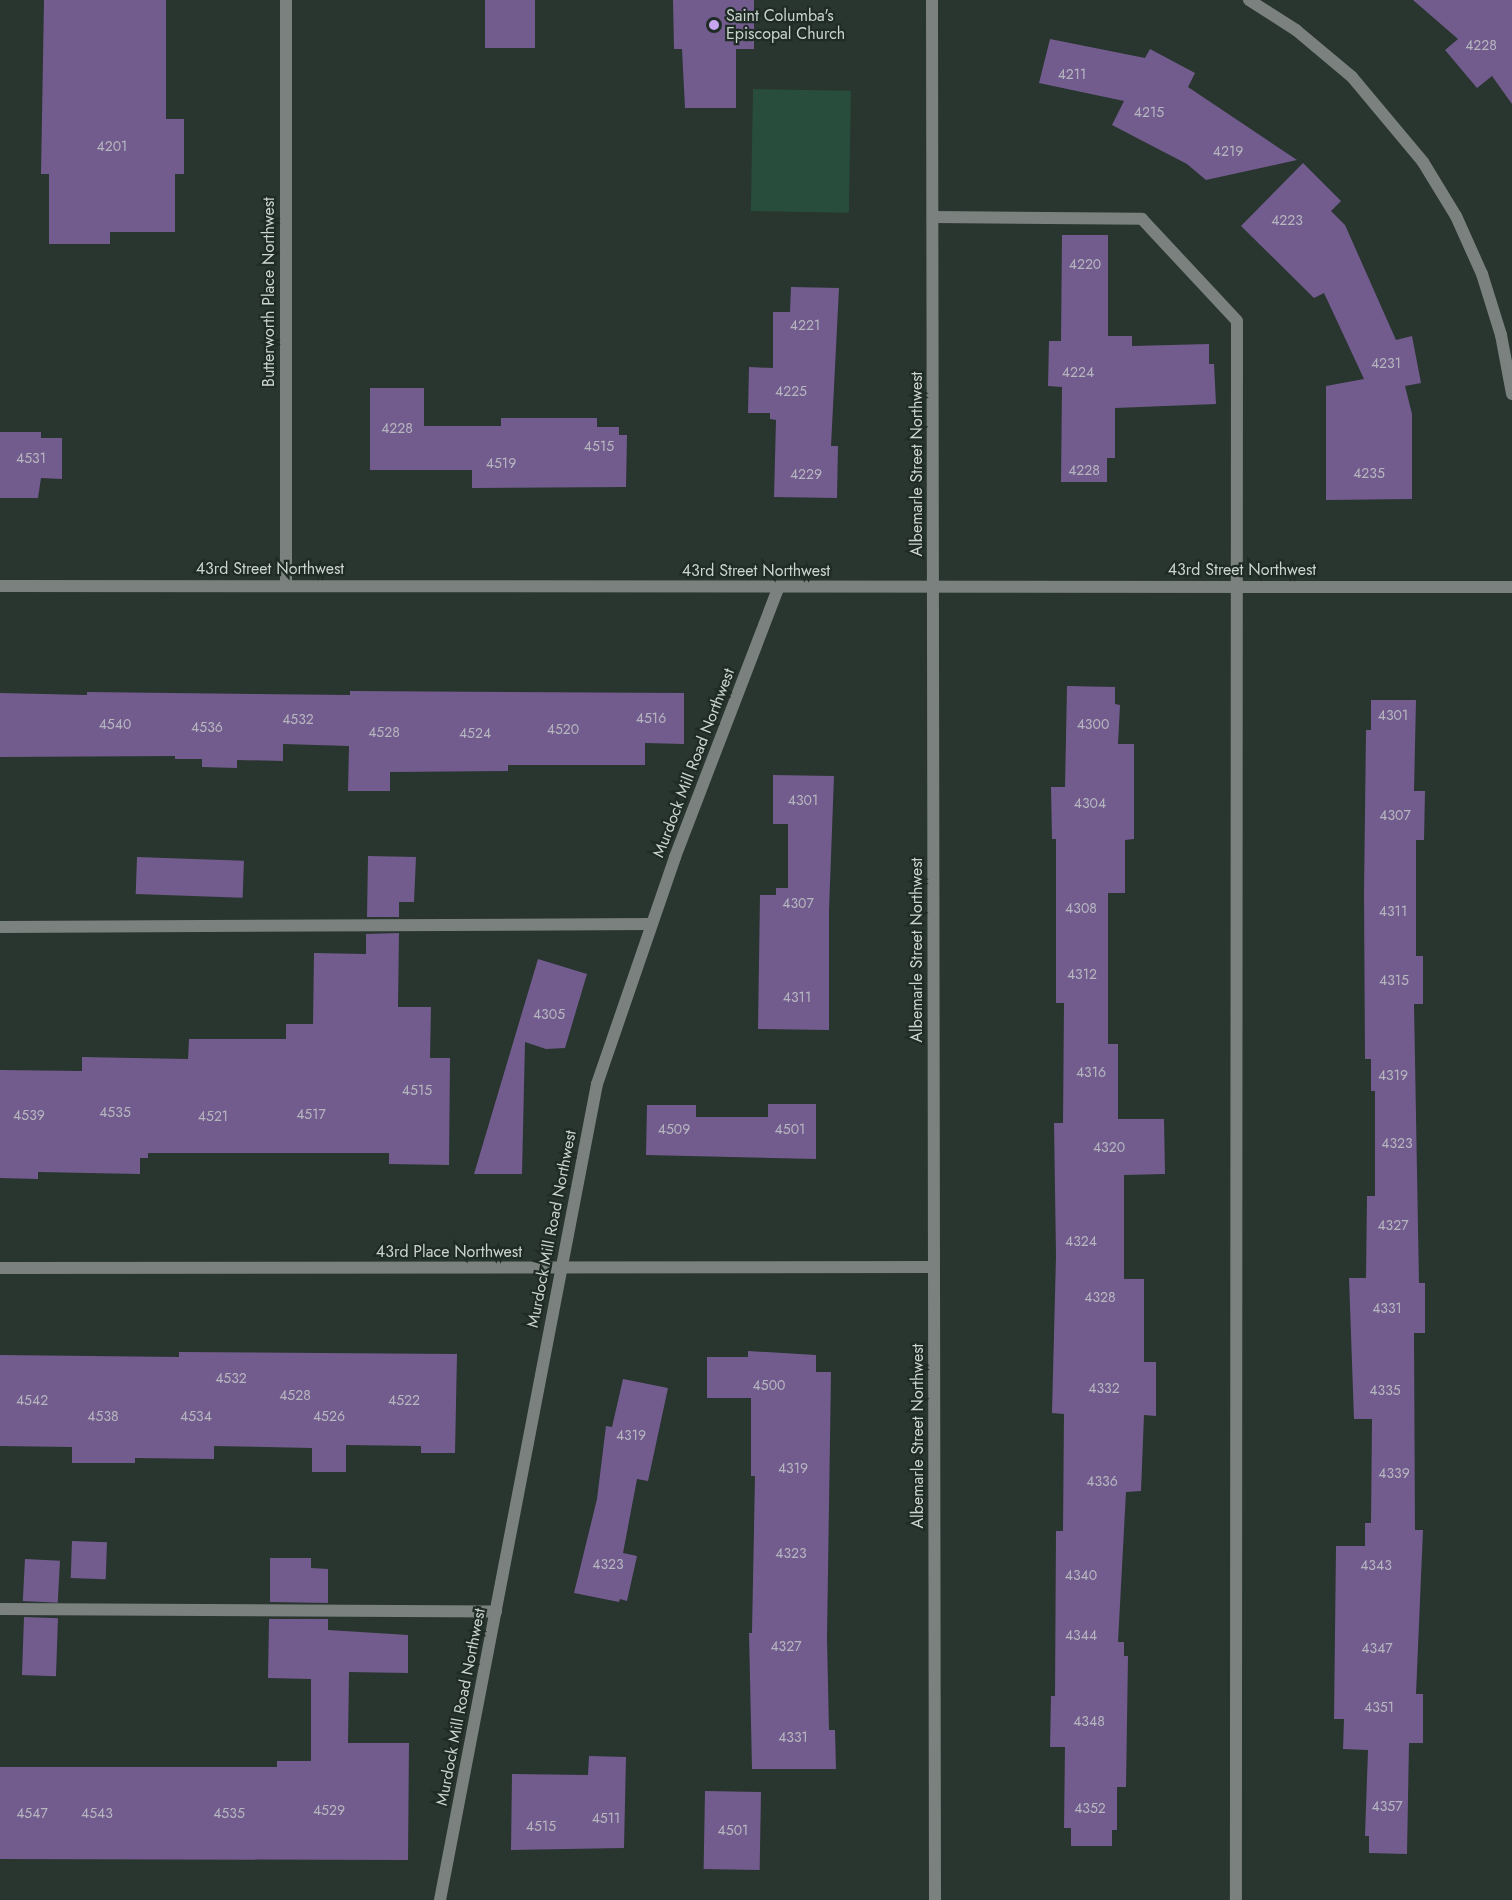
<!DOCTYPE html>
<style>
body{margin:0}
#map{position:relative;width:1512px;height:1900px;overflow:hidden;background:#29352f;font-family:Jost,sans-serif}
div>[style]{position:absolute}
.green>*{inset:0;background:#284d3c;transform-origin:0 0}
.building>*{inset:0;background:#725c8e;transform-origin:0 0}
.lane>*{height:12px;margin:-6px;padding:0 6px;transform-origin:6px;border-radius:6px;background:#7b817e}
.street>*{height:12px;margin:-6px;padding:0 6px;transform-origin:6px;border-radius:6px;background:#7b817e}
.dots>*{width:16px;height:16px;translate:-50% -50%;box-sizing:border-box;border:3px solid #1f2b25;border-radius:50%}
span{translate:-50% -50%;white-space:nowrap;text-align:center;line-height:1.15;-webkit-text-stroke:4.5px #1f2b25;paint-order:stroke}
.number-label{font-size:14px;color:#b6b6bf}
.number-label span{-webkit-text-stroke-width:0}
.poi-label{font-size:16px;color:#ccd4cf}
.left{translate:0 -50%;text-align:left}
.street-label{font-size:16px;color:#ccd4cf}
</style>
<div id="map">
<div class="green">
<i style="left:753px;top:89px;width:98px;height:122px;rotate:1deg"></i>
</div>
<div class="building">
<i style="clip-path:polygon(44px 0,166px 0,166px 119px,184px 119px,184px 174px,175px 174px,175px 232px,110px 232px,110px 244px,49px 244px,49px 174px,41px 174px)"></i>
<i style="left:485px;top:0;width:50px;height:48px"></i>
<i style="clip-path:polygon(673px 0,754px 0,754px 49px,736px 49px,736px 108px,685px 108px,682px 49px,674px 49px)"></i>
<i style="clip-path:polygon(1413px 0,1512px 0,1512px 104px,1492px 76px,1477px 88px,1445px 50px,1458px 39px)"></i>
<i style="clip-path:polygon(1050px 39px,1145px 58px,1150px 49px,1195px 73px,1188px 87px,1297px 160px,1206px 180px,1187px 164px,1112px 125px,1124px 101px,1039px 83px)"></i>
<i style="clip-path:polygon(1303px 163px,1341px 201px,1331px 211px,1345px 225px,1396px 340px,1412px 336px,1421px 383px,1405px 386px,1412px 414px,1412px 499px,1326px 500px,1326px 386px,1364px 379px,1324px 293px,1314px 298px,1241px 226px)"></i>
<i style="clip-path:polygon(1062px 235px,1108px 235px,1108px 336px,1132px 336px,1132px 346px,1209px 344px,1209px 364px,1214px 364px,1216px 404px,1115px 408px,1115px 458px,1107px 458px,1107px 482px,1061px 482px,1062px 387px,1048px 386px,1049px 341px,1061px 341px)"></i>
<i style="clip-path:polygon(791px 287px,839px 288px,831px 446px,838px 446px,837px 498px,774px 497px,776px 420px,770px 419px,770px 413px,748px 413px,749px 367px,773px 368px,773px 312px,790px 312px)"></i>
<i style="clip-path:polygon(370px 388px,424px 388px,424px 426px,501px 426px,501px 418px,597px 418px,597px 427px,619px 427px,619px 435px,627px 435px,626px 487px,472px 488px,472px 470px,370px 470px)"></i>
<i style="clip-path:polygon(0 432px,41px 432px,41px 438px,62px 438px,62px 479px,41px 478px,38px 498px,0 498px)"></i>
<i style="clip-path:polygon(1067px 686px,1115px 687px,1115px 704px,1120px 705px,1118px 744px,1134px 744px,1134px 839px,1125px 840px,1125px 893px,1108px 893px,1108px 1044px,1118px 1044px,1118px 1119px,1164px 1119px,1165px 1174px,1124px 1175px,1124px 1279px,1144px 1279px,1144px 1362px,1156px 1362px,1156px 1416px,1144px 1415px,1141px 1491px,1126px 1492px,1118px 1642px,1124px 1642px,1124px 1656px,1128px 1656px,1126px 1787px,1117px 1787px,1117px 1830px,1112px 1830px,1112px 1846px,1071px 1846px,1071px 1828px,1064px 1828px,1065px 1747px,1050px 1747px,1051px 1696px,1055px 1696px,1056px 1531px,1063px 1531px,1064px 1414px,1052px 1413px,1056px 1256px,1054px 1123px,1063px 1123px,1064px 1003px,1056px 1003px,1056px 839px,1052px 839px,1051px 787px,1065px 787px)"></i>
<i style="clip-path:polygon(350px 691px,684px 693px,684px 744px,645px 743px,645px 765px,508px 765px,508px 771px,390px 772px,390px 791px,348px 791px,349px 746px,283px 744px,283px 761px,237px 760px,237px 768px,202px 767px,202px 759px,175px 759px,175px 756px,0 757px,0 693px,87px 695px,87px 692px,350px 695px)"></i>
<i style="clip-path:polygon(1371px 700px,1416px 700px,1414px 791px,1425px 791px,1424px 840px,1416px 840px,1416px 956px,1423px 956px,1423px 1004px,1414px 1004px,1419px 1283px,1425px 1283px,1425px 1333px,1414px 1333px,1415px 1530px,1423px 1530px,1416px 1694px,1423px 1694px,1423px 1743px,1409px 1743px,1407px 1854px,1369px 1853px,1369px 1836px,1365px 1836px,1368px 1750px,1343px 1749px,1344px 1719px,1334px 1719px,1336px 1546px,1365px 1546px,1365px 1523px,1371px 1523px,1372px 1419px,1354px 1419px,1349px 1278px,1366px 1278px,1367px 1196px,1375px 1196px,1375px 1091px,1371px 1091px,1371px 1059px,1365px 1059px,1364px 894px,1366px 730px,1371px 730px)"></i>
<i style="clip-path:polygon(773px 775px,834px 776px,829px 910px,829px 1030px,758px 1029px,760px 895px,776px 895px,776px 888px,788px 888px,788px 824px,773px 824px)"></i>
<i style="clip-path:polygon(368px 856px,416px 857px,414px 902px,399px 902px,399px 917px,367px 917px)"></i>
<i style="left:137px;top:857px;width:107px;height:37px;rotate:2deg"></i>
<i style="clip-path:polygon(399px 933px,398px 1007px,431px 1007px,430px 1058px,450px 1058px,449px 1165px,389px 1164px,389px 1153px,148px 1153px,148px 1158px,140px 1158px,140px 1174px,38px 1172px,38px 1179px,0 1178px,0 1070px,82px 1071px,82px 1057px,188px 1059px,189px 1039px,286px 1039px,286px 1024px,313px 1024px,314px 953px,366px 954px,366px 934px)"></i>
<i style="clip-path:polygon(538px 959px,587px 974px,565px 1048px,546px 1049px,525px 1042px,522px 1174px,474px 1174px)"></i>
<i style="clip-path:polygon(768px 1104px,816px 1104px,816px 1159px,646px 1155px,647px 1105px,696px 1105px,696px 1117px,768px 1117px)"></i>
<i style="clip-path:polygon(748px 1351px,816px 1355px,816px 1372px,831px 1372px,827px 1638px,829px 1730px,835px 1730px,836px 1769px,752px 1769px,749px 1633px,752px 1633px,755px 1476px,751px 1476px,751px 1398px,707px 1398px,707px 1357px,748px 1357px)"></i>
<i style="clip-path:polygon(179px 1352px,457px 1354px,455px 1453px,421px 1453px,421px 1446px,346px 1445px,346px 1472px,312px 1472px,312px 1448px,214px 1446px,214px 1459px,135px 1458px,135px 1463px,72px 1463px,72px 1447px,0 1446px,0 1355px,179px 1357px)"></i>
<i style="clip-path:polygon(623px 1379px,668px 1388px,648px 1481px,637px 1479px,623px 1553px,637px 1556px,627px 1601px,620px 1599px,619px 1602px,574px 1593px,597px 1499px,606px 1426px,612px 1427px)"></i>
<i style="left:72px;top:1541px;width:35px;height:37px;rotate:2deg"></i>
<i style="clip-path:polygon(270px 1558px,311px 1558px,311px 1568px,328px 1569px,328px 1603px,270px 1602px)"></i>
<i style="left:25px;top:1559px;width:35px;height:42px;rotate:3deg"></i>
<i style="left:24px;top:1617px;width:34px;height:58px;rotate:2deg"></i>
<i style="clip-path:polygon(269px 1619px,328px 1619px,328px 1630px,408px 1635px,408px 1673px,349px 1672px,348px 1743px,409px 1743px,408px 1860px,0 1859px,0 1767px,277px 1767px,277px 1761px,311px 1761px,311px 1679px,268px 1678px)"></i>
<i style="clip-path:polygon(589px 1756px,626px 1757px,624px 1848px,511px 1850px,512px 1774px,588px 1775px)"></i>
<i style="left:705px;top:1791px;width:56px;height:78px;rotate:1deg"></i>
</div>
<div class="lane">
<i style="left:933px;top:217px;width:209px;rotate:0.5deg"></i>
<i style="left:1142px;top:219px;width:139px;rotate:47deg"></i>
<i style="left:1237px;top:321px;width:1579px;rotate:90.04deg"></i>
<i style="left:0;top:927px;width:651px;rotate:-0.26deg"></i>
<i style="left:0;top:1609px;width:496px;rotate:0.3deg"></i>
</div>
<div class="street">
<i style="left:286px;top:0;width:585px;rotate:90deg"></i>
<i style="left:932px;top:0;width:1900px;rotate:89.91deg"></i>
<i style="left:1249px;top:0;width:56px;rotate:32.6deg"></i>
<i style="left:1296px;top:30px;width:73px;rotate:40deg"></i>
<i style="left:1352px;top:77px;width:111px;rotate:50.1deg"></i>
<i style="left:1423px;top:162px;width:63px;rotate:58.6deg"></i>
<i style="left:1456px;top:216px;width:64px;rotate:65.9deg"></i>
<i style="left:1482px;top:274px;width:64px;rotate:72.7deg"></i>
<i style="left:1501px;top:335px;width:60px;rotate:79.4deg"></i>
<i style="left:0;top:586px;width:1512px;rotate:0.04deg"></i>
<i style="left:0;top:1268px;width:934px;rotate:-0.06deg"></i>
<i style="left:440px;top:1900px;width:831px;rotate:-79.11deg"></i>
<i style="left:597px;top:1084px;width:240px;rotate:-71deg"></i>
<i style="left:675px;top:857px;width:288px;rotate:-69deg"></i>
</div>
<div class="dots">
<i style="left:714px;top:25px;background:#c6a6f0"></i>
</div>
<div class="number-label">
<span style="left:1481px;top:45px">4228</span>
<span style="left:1072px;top:74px">4211</span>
<span style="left:1149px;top:112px">4215</span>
<span style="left:112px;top:146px">4201</span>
<span style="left:1228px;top:151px">4219</span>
<span style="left:1287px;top:220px">4223</span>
<span style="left:1085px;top:264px">4220</span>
<span style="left:805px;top:325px">4221</span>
<span style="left:1386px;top:363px">4231</span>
<span style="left:1078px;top:372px">4224</span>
<span style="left:791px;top:391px">4225</span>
<span style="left:397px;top:428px">4228</span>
<span style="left:599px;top:446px">4515</span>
<span style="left:31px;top:458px">4531</span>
<span style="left:501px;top:463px">4519</span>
<span style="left:1084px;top:470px">4228</span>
<span style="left:1369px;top:473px">4235</span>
<span style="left:806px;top:474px">4229</span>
<span style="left:1393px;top:715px">4301</span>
<span style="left:651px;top:718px">4516</span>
<span style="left:298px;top:719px">4532</span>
<span style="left:115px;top:724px">4540</span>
<span style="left:1093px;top:724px">4300</span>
<span style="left:207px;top:727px">4536</span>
<span style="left:563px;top:729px">4520</span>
<span style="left:384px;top:732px">4528</span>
<span style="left:475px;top:733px">4524</span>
<span style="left:803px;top:800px">4301</span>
<span style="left:1090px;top:803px">4304</span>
<span style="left:1395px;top:815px">4307</span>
<span style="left:798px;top:903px">4307</span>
<span style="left:1081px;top:908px">4308</span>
<span style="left:1393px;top:911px">4311</span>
<span style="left:1082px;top:974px">4312</span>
<span style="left:1394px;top:980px">4315</span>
<span style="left:797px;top:997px">4311</span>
<span style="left:549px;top:1014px">4305</span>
<span style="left:1091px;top:1072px">4316</span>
<span style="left:1393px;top:1075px">4319</span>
<span style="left:417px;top:1090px">4515</span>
<span style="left:115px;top:1112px">4535</span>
<span style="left:311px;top:1114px">4517</span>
<span style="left:29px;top:1115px">4539</span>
<span style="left:213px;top:1116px">4521</span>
<span style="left:674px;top:1129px">4509</span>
<span style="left:790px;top:1129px">4501</span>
<span style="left:1397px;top:1143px">4323</span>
<span style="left:1109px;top:1147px">4320</span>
<span style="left:1393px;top:1225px">4327</span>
<span style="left:1081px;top:1241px">4324</span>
<span style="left:1100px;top:1297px">4328</span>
<span style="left:1387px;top:1308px">4331</span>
<span style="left:231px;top:1378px">4532</span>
<span style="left:769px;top:1385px">4500</span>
<span style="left:1104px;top:1388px">4332</span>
<span style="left:1385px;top:1390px">4335</span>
<span style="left:295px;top:1395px">4528</span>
<span style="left:32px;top:1400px">4542</span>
<span style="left:404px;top:1400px">4522</span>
<span style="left:103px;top:1416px">4538</span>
<span style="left:196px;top:1416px">4534</span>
<span style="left:329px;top:1416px">4526</span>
<span style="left:631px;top:1435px">4319</span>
<span style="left:793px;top:1468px">4319</span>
<span style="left:1394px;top:1473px">4339</span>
<span style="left:1102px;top:1481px">4336</span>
<span style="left:791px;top:1553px">4323</span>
<span style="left:608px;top:1564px">4323</span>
<span style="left:1376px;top:1565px">4343</span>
<span style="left:1081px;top:1575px">4340</span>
<span style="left:1081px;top:1635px">4344</span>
<span style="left:786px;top:1646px">4327</span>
<span style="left:1377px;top:1648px">4347</span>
<span style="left:1379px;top:1707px">4351</span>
<span style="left:1089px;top:1721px">4348</span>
<span style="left:793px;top:1737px">4331</span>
<span style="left:1387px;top:1806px">4357</span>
<span style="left:1090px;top:1808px">4352</span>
<span style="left:329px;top:1810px">4529</span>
<span style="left:32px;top:1813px">4547</span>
<span style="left:97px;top:1813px">4543</span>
<span style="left:229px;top:1813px">4535</span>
<span style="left:606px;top:1818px">4511</span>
<span style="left:541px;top:1826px">4515</span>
<span style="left:733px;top:1830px">4501</span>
</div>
<div class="poi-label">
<span class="left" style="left:726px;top:25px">Saint Columba's<br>Episcopal Church</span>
</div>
<div class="street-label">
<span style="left:269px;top:292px;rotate:-90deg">Butterworth Place Northwest</span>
<span style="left:917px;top:464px;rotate:-90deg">Albemarle Street Northwest</span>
<span style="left:270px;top:569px">43rd Street Northwest</span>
<span style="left:1242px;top:570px">43rd Street Northwest</span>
<span style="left:756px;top:571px">43rd Street Northwest</span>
<span style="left:694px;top:763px;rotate:-69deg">Murdock Mill Road Northwest</span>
<span style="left:917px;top:950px;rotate:-90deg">Albemarle Street Northwest</span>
<span style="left:552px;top:1229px;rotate:-79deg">Murdock Mill Road Northwest</span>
<span style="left:449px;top:1252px">43rd Place Northwest</span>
<span style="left:918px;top:1436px;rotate:-90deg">Albemarle Street Northwest</span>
<span style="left:461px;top:1707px;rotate:-79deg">Murdock Mill Road Northwest</span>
</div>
</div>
